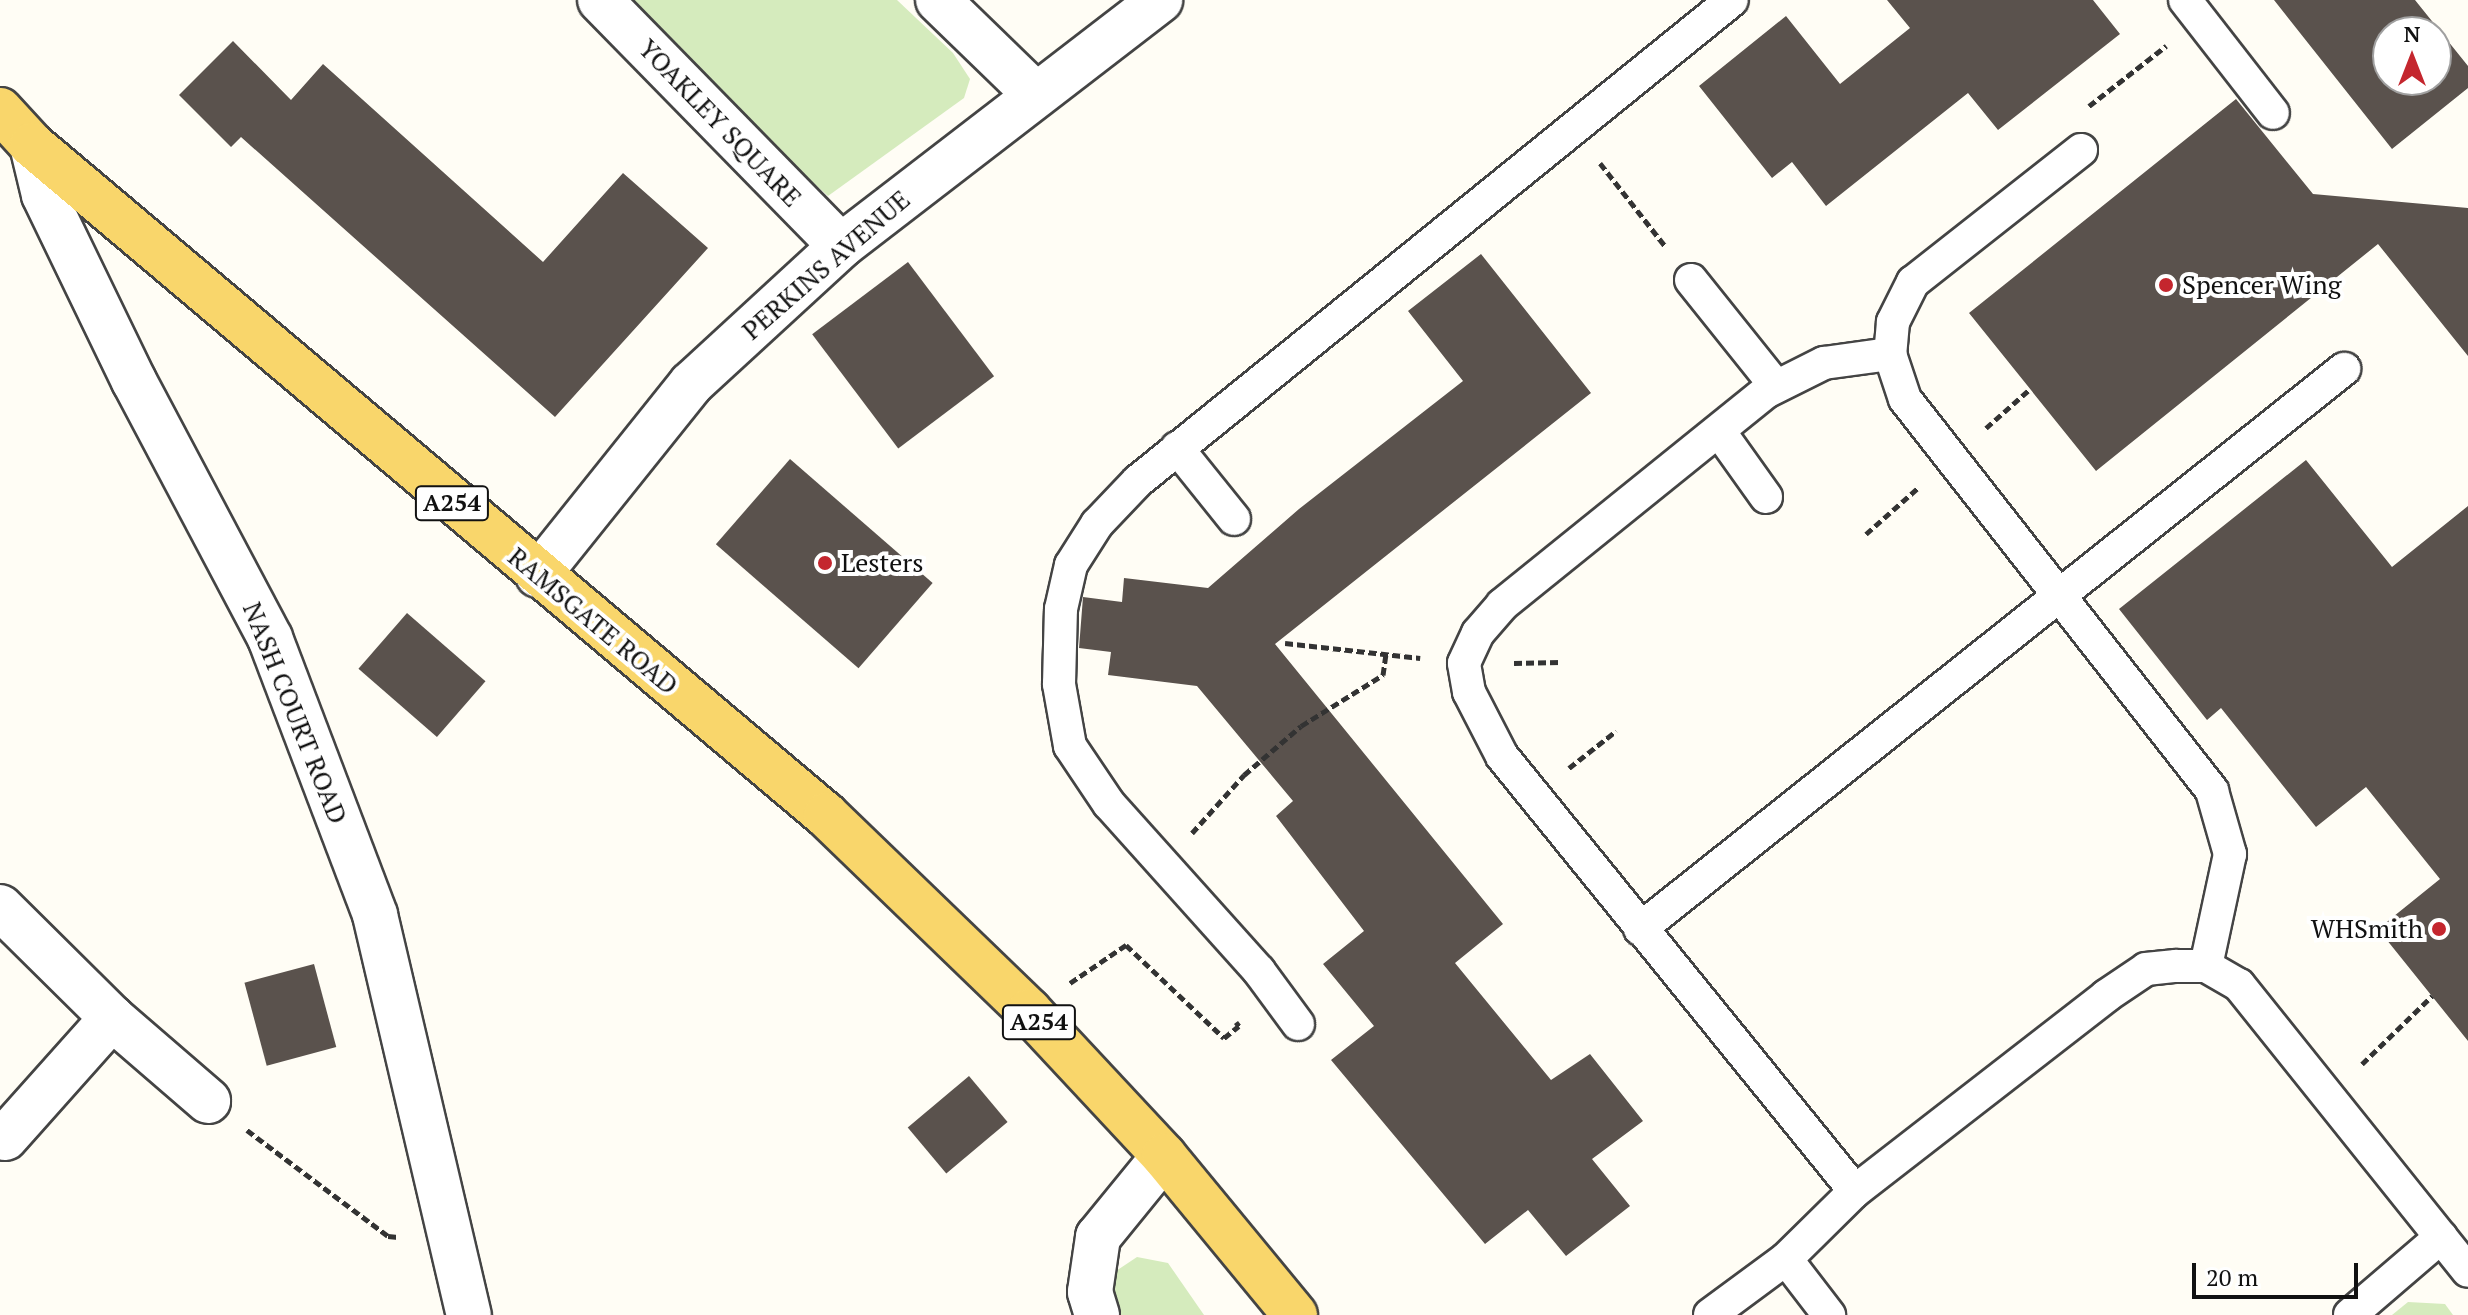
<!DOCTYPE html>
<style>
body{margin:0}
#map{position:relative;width:2468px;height:1315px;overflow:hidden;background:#fffdf5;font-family:"PT Serif",serif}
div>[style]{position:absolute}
.green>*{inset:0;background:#d5ebbd}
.building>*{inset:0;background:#5a524d;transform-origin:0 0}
.path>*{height:5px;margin-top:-2.5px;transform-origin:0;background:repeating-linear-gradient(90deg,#333 0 8px,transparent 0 12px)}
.roads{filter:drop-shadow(2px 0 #444) drop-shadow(-2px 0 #444) drop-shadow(0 2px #444) drop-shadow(0 -2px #444)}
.service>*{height:32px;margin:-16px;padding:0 16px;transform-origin:16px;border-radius:16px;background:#fff}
.minor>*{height:44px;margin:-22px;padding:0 22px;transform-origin:22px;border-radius:22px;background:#fff}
.primary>*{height:44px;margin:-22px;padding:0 22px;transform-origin:22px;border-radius:22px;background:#f9d66b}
.dots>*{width:22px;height:22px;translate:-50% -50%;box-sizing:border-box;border:4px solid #fff;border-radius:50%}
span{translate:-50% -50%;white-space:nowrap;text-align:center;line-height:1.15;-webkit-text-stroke:8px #fff;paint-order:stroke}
.shield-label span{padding:2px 6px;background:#fff;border:2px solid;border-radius:6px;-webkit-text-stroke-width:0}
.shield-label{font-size:24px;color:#111;font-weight:700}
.street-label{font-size:26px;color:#111}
.poi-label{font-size:26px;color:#111}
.left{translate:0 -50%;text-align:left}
.right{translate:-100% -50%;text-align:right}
.north{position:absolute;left:2372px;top:16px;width:80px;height:80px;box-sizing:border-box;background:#fff;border:2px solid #a0a0a0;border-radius:50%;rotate:0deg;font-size:22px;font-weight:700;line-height:32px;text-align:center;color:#111}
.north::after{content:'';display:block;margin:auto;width:28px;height:36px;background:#c4262e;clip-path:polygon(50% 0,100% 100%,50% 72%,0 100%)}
.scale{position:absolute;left:2192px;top:1263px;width:166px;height:36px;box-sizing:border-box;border:4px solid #111;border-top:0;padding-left:10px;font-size:24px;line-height:28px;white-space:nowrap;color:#111;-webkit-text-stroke:6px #fff;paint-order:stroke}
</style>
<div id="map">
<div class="green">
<i style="clip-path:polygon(619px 0,897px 0,953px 53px,970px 79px,964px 98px,828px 196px,699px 80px)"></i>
<i style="clip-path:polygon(1137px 1257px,1168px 1263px,1204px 1315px,1109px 1315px,1104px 1279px)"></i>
<i style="clip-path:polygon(2408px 1302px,2445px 1304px,2453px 1315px,2392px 1315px)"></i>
</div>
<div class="building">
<i style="clip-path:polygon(1887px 0,2093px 0,2120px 34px,1998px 130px,1968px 93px,1826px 206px,1792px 162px,1772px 178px,1699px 86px,1786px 16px,1840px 84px,1910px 28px)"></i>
<i style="clip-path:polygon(evenodd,2274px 0,2415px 0,2468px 66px,2468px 88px,2392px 149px,2274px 0,2388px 32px,2436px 32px,2436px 80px,2388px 80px,2388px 32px)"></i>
<i style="clip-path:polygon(233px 41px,291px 100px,323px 64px,543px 262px,623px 173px,708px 248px,555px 417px,241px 137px,231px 147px,179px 95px)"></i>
<i style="clip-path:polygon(2236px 99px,2313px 194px,2468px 208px,2468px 356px,2378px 244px,2096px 471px,1969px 313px)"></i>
<i style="clip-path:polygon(1481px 254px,1591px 393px,1275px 644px,1503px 924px,1455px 963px,1551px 1080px,1590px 1054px,1643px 1121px,1592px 1159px,1630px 1206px,1566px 1256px,1528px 1210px,1485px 1244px,1331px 1060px,1374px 1026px,1323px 964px,1364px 931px,1276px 816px,1293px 801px,1197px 686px,1108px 675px,1111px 652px,1079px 648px,1083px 597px,1122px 602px,1124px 578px,1208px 588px,1299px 509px,1463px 381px,1408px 311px)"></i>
<i style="left:908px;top:262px;width:143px;height:120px;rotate:53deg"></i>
<i style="left:790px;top:459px;width:189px;height:113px;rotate:41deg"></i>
<i style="clip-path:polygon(2306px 460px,2392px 567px,2468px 506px,2468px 1041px,2378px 929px,2440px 879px,2366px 787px,2316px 827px,2221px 708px,2207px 720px,2119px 609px)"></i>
<i style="left:407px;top:613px;width:104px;height:74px;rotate:41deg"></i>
<i style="left:314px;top:964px;width:86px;height:72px;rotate:75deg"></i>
<i style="left:969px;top:1076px;width:60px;height:80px;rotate:50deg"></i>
</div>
<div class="path">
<i style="left:2089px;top:106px;width:98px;rotate:-37.9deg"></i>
<i style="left:1600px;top:163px;width:105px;rotate:51.9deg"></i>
<i style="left:1986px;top:428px;width:59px;rotate:-41.6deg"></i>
<i style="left:1866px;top:534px;width:71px;rotate:-41.6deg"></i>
<i style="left:1285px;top:643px;width:136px;rotate:6.3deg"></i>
<i style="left:1514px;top:663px;width:47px;rotate:-1.2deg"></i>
<i style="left:1569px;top:768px;width:60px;rotate:-38.2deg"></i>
<i style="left:1192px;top:833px;width:78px;rotate:-48.1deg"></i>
<i style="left:1244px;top:775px;width:75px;rotate:-40.7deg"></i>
<i style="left:1301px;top:726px;width:97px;rotate:-31.9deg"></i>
<i style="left:1383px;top:675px;width:21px;rotate:-82deg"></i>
<i style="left:1070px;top:983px;width:68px;rotate:-34.2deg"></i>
<i style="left:1126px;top:945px;width:135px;rotate:43.5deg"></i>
<i style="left:1224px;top:1038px;width:19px;rotate:-39deg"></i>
<i style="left:1239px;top:1026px;width:5px;rotate:-127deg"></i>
<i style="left:2362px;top:1064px;width:98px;rotate:-44.2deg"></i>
<i style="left:247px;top:1130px;width:176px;rotate:36.9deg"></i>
<i style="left:388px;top:1236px;width:10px;rotate:6deg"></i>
</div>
<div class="roads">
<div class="service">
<i style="left:2185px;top:0;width:143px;rotate:52.1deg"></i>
<i style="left:2081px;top:150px;width:214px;rotate:141.8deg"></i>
<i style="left:1913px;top:282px;width:45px;rotate:116.6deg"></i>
<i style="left:1893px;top:322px;width:32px;rotate:95deg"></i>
<i style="left:1890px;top:354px;width:47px;rotate:71.6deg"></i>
<i style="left:1905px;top:399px;width:498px;rotate:51.9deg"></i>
<i style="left:2212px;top:791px;width:66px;rotate:74.1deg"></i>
<i style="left:2230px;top:854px;width:115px;rotate:102.1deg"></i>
<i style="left:1691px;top:280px;width:136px;rotate:51.3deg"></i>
<i style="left:1719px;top:431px;width:81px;rotate:54.5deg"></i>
<i style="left:1177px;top:448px;width:91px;rotate:51.2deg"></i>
<i style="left:1640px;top:929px;width:900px;rotate:-38.5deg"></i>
<i style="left:1298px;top:1024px;width:66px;rotate:-126.3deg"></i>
<i style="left:1259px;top:971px;width:224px;rotate:-131.9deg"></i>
<i style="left:1109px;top:804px;width:70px;rotate:-123.9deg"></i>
<i style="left:1070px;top:746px;width:63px;rotate:-100.1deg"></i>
<i style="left:1059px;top:684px;width:75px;rotate:-88.5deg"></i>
<i style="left:1061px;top:609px;width:45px;rotate:-77.2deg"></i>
<i style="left:1071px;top:565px;width:49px;rotate:-57.6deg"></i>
<i style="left:1097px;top:524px;width:59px;rotate:-46.4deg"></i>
<i style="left:1138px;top:481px;width:764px;rotate:-39deg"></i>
<i style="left:1855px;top:1191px;width:560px;rotate:-129.06deg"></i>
<i style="left:1502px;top:756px;width:72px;rotate:-117.3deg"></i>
<i style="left:1469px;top:692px;width:29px;rotate:-100deg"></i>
<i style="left:1464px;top:663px;width:33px;rotate:-65deg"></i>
<i style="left:1478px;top:633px;width:37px;rotate:-49deg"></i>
<i style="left:1502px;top:605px;width:339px;rotate:-38.9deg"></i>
<i style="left:1766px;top:392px;width:65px;rotate:-26.6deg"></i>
<i style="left:1824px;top:363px;width:67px;rotate:-7.8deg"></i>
<i style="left:1786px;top:1259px;width:71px;rotate:52.5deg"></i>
<i style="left:1710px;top:1315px;width:94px;rotate:-36.4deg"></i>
<i style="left:1786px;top:1259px;width:97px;rotate:-44.6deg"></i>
<i style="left:1855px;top:1191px;width:318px;rotate:-37.8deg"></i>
<i style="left:2106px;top:996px;width:48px;rotate:-34deg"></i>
<i style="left:2146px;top:969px;width:30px;rotate:-6deg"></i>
<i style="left:2176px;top:966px;width:30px"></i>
<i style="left:2206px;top:966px;width:38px;rotate:30deg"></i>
<i style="left:2239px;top:985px;width:366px;rotate:51.3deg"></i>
<i style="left:2350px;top:1315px;width:120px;rotate:-40.6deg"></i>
</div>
<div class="minor">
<i style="left:600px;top:0;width:344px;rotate:45.6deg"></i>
<i style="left:938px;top:0;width:136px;rotate:44.1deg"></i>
<i style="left:32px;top:145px;width:51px;rotate:76.5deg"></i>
<i style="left:44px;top:195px;width:207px;rotate:64.2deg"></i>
<i style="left:134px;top:381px;width:291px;rotate:62.1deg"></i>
<i style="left:270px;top:638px;width:296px;rotate:69.2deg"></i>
<i style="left:375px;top:915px;width:411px;rotate:76.8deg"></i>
<i style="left:538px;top:575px;width:245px;rotate:-51.3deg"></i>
<i style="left:691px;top:384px;width:204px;rotate:-42.6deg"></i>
<i style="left:841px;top:246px;width:403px;rotate:-37.6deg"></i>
<i style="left:0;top:907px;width:158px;rotate:44.7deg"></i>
<i style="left:5px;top:1138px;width:161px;rotate:-48.3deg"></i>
<i style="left:112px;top:1018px;width:127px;rotate:40.8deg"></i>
<i style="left:1097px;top:1315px;width:24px;rotate:-107deg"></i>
<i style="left:1090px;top:1292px;width:56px;rotate:-81.7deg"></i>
<i style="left:1098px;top:1237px;width:104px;rotate:-50.8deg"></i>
</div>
<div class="primary">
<i style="left:0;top:110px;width:47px;rotate:47.6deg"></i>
<i style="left:32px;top:145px;width:1039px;rotate:40.16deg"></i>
<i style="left:826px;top:815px;width:282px;rotate:44deg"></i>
<i style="left:1029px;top:1011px;width:198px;rotate:47deg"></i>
<i style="left:1164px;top:1156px;width:206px;rotate:50.5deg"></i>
</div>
</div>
<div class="dots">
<i style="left:2166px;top:285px;background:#c4262e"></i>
<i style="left:825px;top:563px;background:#c4262e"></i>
<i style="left:2439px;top:929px;background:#c4262e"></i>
</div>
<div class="shield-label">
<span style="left:452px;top:503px">A254</span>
<span style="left:1039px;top:1022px">A254</span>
</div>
<div class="street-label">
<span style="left:720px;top:123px;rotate:46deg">YOAKLEY SQUARE</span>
<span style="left:826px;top:265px;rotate:-41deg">PERKINS AVENUE</span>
<span style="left:593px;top:621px;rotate:40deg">RAMSGATE ROAD</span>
<span style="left:295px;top:713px;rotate:68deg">NASH COURT ROAD</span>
</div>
<div class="poi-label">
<span class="left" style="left:2182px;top:285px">Spencer Wing</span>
<span class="left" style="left:841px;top:563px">Lesters</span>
<span class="right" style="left:2423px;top:929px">WHSmith</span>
</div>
<div class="north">N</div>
<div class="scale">20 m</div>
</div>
